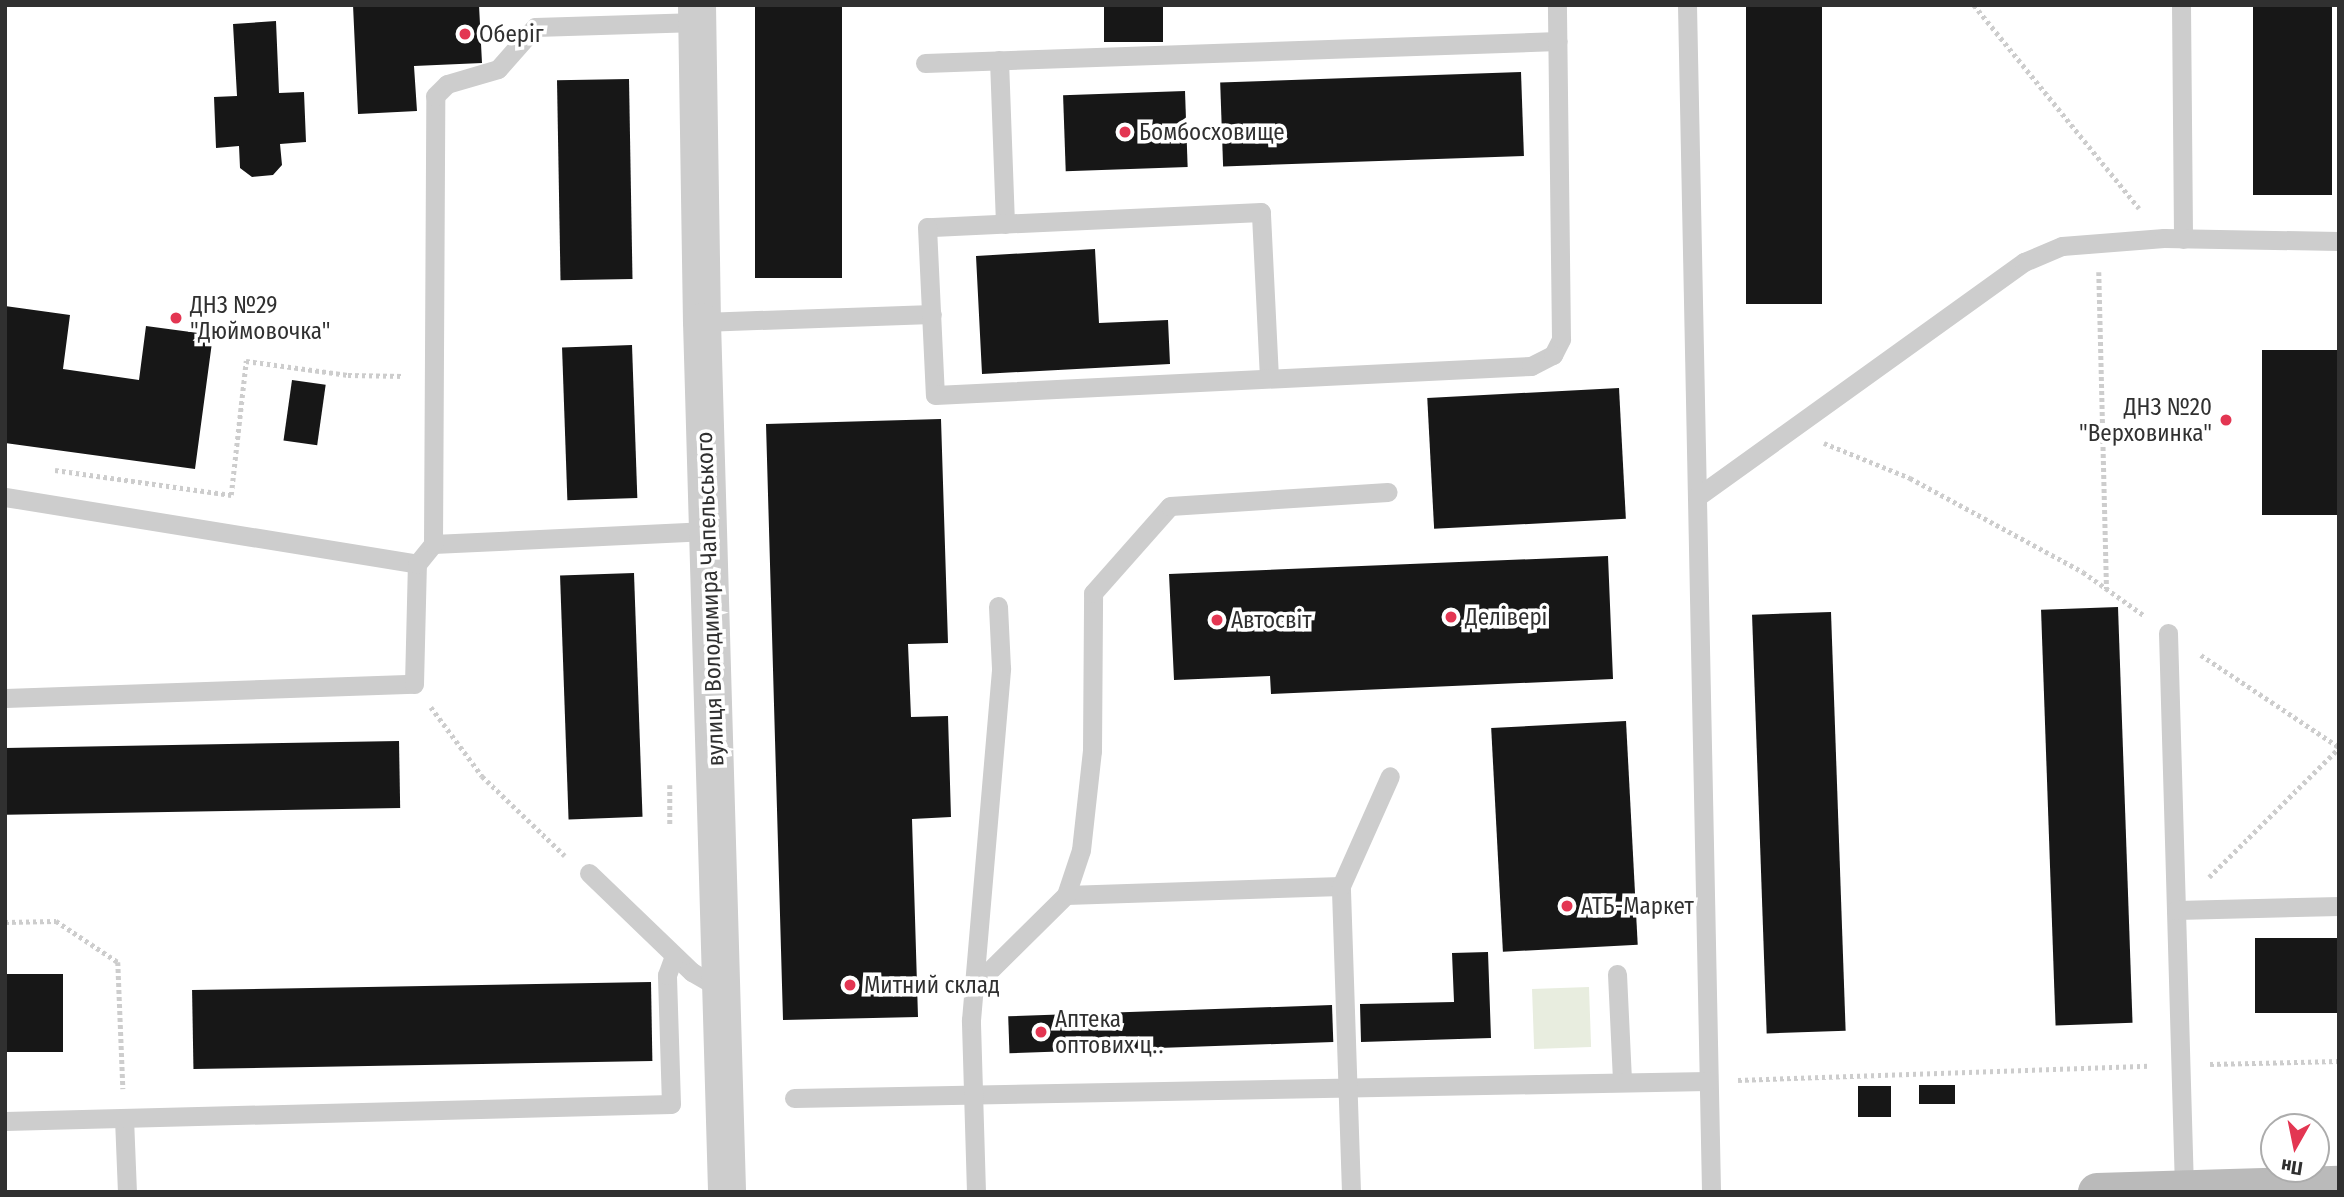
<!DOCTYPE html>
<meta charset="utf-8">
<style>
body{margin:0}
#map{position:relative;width:2344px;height:1197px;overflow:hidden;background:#fff;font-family:"Fira Sans Condensed",sans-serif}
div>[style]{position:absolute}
.green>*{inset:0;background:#e8eddf;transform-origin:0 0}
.building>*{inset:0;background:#171717;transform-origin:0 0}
.path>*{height:4.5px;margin-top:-2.25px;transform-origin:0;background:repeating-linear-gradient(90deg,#cdcdcd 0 3.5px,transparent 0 7px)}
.lane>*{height:19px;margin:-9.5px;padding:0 9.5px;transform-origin:9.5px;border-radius:9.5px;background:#cdcdcd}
.street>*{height:38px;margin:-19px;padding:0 19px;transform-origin:19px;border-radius:19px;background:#cdcdcd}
.secondary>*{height:38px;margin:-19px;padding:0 19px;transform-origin:19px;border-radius:19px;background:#bababa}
.dots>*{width:19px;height:19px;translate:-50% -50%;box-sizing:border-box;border:4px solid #fff;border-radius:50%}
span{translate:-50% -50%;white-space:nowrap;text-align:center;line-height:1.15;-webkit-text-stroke:7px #fff;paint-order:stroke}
.poi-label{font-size:23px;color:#303030}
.left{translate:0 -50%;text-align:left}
.right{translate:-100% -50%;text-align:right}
.street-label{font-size:23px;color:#303030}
.frame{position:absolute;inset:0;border:7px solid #303030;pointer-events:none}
.north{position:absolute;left:2260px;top:1113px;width:70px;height:70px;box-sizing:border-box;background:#fff;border:2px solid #acacac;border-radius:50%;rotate:189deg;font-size:19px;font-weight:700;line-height:28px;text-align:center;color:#303030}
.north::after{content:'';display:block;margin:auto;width:24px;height:32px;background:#e33652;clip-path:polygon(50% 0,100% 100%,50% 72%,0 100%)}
</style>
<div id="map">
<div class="green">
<i style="left:1589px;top:987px;width:60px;height:57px;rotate:88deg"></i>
</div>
<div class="building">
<i style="clip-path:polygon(353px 5px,479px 5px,482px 63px,414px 66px,417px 111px,358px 114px)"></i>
<i style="left:755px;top:5px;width:87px;height:273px"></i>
<i style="left:1104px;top:5px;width:59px;height:37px"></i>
<i style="left:1746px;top:5px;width:76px;height:299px"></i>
<i style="left:2253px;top:5px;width:79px;height:190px"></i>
<i style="clip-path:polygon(276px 21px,279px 93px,304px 92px,306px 142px,280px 144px,282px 165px,273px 175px,252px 177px,240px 168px,239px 146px,216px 148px,214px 97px,237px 96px,233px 24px)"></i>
<i style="left:1521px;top:72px;width:84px;height:301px;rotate:88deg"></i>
<i style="left:629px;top:79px;width:200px;height:72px;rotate:89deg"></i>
<i style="left:1185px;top:91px;width:76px;height:122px;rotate:88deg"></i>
<i style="clip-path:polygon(1095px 249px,1099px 323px,1168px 320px,1170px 364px,982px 374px,976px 256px)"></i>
<i style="clip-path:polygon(5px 306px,70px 315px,63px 369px,139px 380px,146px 326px,213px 335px,195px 469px,5px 443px)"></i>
<i style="left:632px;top:345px;width:153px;height:70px;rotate:88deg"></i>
<i style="left:2339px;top:350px;width:165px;height:77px;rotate:90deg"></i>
<i style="left:292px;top:380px;width:34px;height:61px;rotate:8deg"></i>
<i style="left:1619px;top:388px;width:131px;height:192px;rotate:87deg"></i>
<i style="clip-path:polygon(941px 419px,948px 643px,908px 644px,911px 717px,948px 716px,951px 817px,912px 819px,918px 1017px,783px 1020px,766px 424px)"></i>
<i style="clip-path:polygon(1608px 556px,1613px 679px,1271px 694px,1270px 676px,1174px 680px,1169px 574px)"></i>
<i style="left:634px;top:573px;width:244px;height:74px;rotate:88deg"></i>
<i style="left:2118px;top:607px;width:416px;height:77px;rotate:88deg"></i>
<i style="left:1831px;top:612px;width:419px;height:79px;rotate:88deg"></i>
<i style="left:1626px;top:721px;width:224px;height:135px;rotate:87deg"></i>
<i style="left:399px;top:741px;width:67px;height:394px;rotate:89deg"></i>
<i style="left:2339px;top:938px;width:75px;height:84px;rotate:90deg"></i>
<i style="clip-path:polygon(1488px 952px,1491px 1038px,1361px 1042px,1360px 1004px,1454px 1002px,1452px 953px)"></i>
<i style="left:5px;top:974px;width:58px;height:78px"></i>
<i style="left:651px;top:982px;width:79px;height:459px;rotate:89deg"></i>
<i style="left:1332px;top:1005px;width:37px;height:324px;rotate:88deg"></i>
<i style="left:1955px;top:1085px;width:19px;height:36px;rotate:90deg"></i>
<i style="left:1891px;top:1086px;width:31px;height:33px;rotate:90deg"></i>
</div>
<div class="path">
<i style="left:1974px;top:5px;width:262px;rotate:50.9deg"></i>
<i style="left:2099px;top:272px;width:317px;rotate:88.6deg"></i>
<i style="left:1824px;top:443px;width:93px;rotate:22.1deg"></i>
<i style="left:1910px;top:478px;width:197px;rotate:28.5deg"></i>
<i style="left:2083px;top:572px;width:76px;rotate:35.4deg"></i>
<i style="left:55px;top:470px;width:178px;rotate:8.1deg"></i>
<i style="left:231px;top:495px;width:135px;rotate:-83.6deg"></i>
<i style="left:246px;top:361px;width:103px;rotate:7.8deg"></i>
<i style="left:348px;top:375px;width:56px;rotate:1deg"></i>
<i style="left:2201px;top:655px;width:166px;rotate:33.7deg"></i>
<i style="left:431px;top:707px;width:86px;rotate:53.5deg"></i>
<i style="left:482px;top:776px;width:115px;rotate:43.9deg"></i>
<i style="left:670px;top:785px;width:41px;rotate:90deg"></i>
<i style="left:2209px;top:877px;width:183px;rotate:-44.8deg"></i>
<i style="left:5px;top:922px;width:51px;rotate:-1.1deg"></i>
<i style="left:56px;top:921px;width:74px;rotate:33.5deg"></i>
<i style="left:118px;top:962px;width:127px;rotate:87.7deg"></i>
<i style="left:2210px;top:1064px;width:129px;rotate:-1.3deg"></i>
<i style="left:1738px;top:1080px;width:411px;rotate:-2deg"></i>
</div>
<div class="lane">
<i style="left:1687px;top:5px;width:1187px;rotate:88.84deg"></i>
<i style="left:2181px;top:5px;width:234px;rotate:89.5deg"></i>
<i style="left:999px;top:60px;width:164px;rotate:87.9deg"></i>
<i style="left:925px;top:63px;width:633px;rotate:-1.99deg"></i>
<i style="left:702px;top:322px;width:230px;rotate:-2deg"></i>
<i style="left:1269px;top:378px;width:166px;rotate:-92.8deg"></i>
<i style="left:1261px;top:212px;width:334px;rotate:177.4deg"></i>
<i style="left:927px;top:227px;width:168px;rotate:87.3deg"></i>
<i style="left:935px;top:395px;width:597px;rotate:-2.79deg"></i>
<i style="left:1531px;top:366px;width:25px;rotate:-27deg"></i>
<i style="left:1553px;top:355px;width:18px;rotate:-63deg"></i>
<i style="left:1561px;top:339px;width:334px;rotate:-90.7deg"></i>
<i style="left:5px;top:497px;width:417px;rotate:9.2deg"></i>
<i style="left:1697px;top:497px;width:403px;rotate:-35.7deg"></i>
<i style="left:2024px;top:262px;width:41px;rotate:-22.8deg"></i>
<i style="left:2062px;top:246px;width:102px;rotate:-4.5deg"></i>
<i style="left:2164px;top:238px;width:175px;rotate:1deg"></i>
<i style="left:433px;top:544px;width:275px;rotate:-2.7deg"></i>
<i style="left:2168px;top:633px;width:556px;rotate:88.35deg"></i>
<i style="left:5px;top:698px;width:409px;rotate:-2deg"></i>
<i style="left:414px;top:684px;width:120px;rotate:-88.6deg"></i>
<i style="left:417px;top:564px;width:26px;rotate:-51deg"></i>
<i style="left:433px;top:544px;width:448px;rotate:-89.7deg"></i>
<i style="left:435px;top:96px;width:17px;rotate:-45deg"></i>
<i style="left:447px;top:84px;width:53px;rotate:-16.4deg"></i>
<i style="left:498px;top:69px;width:56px;rotate:-48.6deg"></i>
<i style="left:535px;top:27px;width:163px;rotate:-1.8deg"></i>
<i style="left:589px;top:873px;width:143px;rotate:43.9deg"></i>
<i style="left:692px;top:972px;width:34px;rotate:30deg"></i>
<i style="left:1066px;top:895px;width:275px;rotate:-1.9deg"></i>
<i style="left:2176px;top:910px;width:163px;rotate:-1.4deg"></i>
<i style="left:1617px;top:974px;width:107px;rotate:87.3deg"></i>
<i style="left:974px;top:986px;width:129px;rotate:-44.7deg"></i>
<i style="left:1066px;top:895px;width:47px;rotate:-71.6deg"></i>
<i style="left:1081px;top:850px;width:100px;rotate:-83.7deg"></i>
<i style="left:1092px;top:751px;width:158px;rotate:-89.6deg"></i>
<i style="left:1093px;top:593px;width:116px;rotate:-48.5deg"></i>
<i style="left:1170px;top:506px;width:218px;rotate:-3.7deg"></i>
<i style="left:794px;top:1098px;width:914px;rotate:-1.07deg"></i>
<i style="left:124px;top:1118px;width:74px;rotate:87.7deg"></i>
<i style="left:5px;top:1121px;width:666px;rotate:-1.46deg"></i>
<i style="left:671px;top:1104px;width:129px;rotate:-91.8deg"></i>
<i style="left:667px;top:975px;width:20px;rotate:-70deg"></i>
<i style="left:976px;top:1192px;width:172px;rotate:-91.7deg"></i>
<i style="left:971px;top:1020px;width:353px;rotate:-85.1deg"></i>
<i style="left:1001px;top:668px;width:62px;rotate:-92.8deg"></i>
<i style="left:1351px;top:1192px;width:306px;rotate:-91.9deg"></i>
<i style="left:1341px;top:886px;width:120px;rotate:-66deg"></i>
</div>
<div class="street">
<i style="left:697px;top:5px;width:317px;rotate:89.1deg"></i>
<i style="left:702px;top:322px;width:870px;rotate:88.35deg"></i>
</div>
<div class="secondary">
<i style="left:2097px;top:1192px;width:242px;rotate:-1.7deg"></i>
</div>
<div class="dots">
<i style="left:465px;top:34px;background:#e33652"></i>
<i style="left:1125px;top:132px;background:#e33652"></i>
<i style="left:176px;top:318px;background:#e33652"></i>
<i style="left:2226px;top:420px;background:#e33652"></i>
<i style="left:1451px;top:617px;background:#e33652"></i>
<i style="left:1217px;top:620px;background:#e33652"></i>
<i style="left:1567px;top:906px;background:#e33652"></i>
<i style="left:850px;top:985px;background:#e33652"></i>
<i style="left:1041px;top:1032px;background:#e33652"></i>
</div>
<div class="poi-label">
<span class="left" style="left:479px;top:34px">Оберіг</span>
<span class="left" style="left:1139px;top:132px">Бомбосховище</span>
<span class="left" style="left:190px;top:318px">ДНЗ №29<br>"Дюймовочка"</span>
<span class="right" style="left:2212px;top:420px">ДНЗ №20<br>"Верховинка"</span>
<span class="left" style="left:1465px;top:617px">Делівері</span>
<span class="left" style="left:1231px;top:620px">Автосвіт</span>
<span class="left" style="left:1581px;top:906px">АТБ-Маркет</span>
<span class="left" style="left:864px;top:985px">Митний склад</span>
<span class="left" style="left:1055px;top:1032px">Аптека<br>оптових ц‥</span>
</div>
<div class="street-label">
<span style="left:710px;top:599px;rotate:-92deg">вулиця Володимира Чапельського</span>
</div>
<div class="frame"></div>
<div class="north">Пн</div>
</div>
